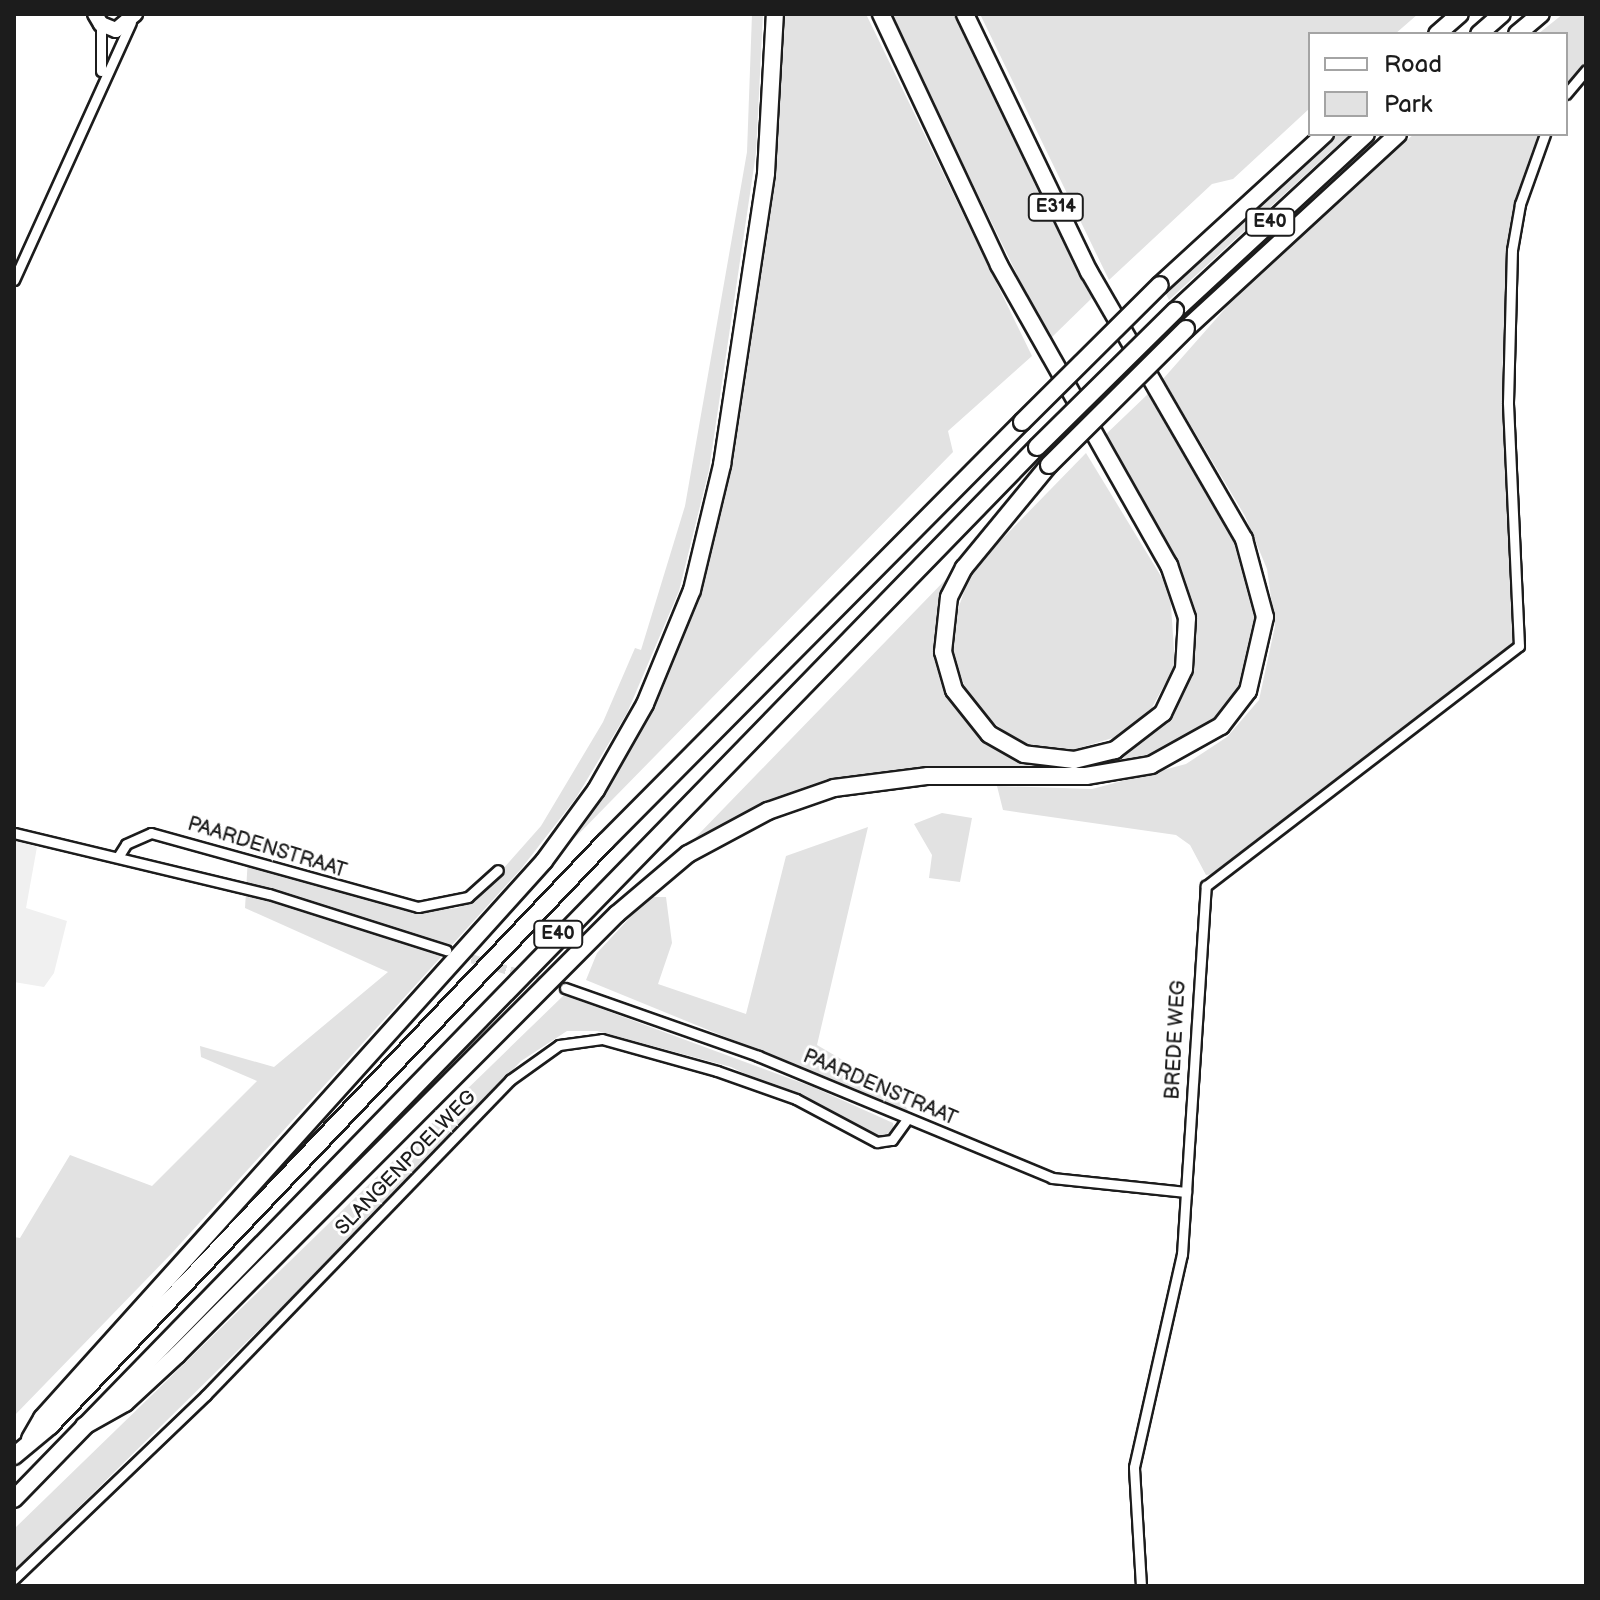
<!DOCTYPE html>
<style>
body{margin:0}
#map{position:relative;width:1600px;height:1600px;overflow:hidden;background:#fff;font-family:"Balsamiq Sans",sans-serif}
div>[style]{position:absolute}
.built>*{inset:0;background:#f0f0f0}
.green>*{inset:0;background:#e2e2e2}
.street-tunnel>*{height:9px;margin-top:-4.5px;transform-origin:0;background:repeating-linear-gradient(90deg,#ddd 0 9px,transparent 0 13.5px)}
.roads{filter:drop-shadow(2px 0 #1c1c1c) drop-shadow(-2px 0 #1c1c1c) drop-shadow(0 2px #1c1c1c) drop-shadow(0 -2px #1c1c1c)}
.street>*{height:9px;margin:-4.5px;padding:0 4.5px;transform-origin:4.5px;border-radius:4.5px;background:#fff}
.secondary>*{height:14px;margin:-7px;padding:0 7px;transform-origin:7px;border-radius:7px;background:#fff}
.highway>*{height:16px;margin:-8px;padding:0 8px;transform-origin:8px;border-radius:8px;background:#fff}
.bridges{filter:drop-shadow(2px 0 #1c1c1c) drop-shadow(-2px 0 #1c1c1c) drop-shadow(0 2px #1c1c1c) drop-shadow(0 -2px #1c1c1c)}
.highway-bridge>*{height:16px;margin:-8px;padding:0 8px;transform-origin:8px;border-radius:8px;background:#fff}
span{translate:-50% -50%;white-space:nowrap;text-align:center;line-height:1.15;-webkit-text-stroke:6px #fff;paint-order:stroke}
.shield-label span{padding:2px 6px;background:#fff;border:2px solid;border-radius:6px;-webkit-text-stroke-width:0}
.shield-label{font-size:18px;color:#1c1c1c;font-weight:700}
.street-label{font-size:20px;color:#1c1c1c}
.frame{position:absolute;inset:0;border:16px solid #1c1c1c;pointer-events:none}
.legend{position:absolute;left:1308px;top:32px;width:260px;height:104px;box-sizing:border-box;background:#fff;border:2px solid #a4a4a4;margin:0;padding:10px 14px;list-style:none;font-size:24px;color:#1c1c1c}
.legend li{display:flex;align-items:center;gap:16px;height:40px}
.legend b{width:40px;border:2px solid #a4a4a4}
</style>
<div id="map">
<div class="built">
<i style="clip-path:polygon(14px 840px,37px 847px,26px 908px,67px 921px,54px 973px,44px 987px,14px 982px)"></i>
</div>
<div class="green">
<i style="clip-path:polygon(752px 14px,763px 14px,756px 153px,709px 470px,679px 591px,627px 713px,576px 798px,521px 869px,172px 1253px,14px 1416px,14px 1237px,20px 1238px,70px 1155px,152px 1186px,257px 1081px,201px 1057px,200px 1046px,274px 1067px,388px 972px,245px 908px,248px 857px,418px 911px,458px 908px,487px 887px,541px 826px,603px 722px,635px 648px,641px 650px,685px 506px,747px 152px)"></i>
<i style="clip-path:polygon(781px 14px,866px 14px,1032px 356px,948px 431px,953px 452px,561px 852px,663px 689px,703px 575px,758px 285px,775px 158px)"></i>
<i style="clip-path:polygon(890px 14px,957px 14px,1095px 295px,1049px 340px)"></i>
<i style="clip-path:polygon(980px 14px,1418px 14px,1395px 34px,1310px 34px,1310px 108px,1233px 179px,1212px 184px,1109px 280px)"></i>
<i style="clip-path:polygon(1563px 14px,1586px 14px,1586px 65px,1566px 88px,1566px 34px,1538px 34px)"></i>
<i style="clip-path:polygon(1337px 134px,1350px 134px,1169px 300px,1166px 294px)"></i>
<i style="clip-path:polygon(1414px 134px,1540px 134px,1514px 206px,1507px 248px,1502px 379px,1513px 647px,1213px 874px,1206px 875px,1190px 845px,1176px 835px,1003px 810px,997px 786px,1092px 789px,1186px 764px,1227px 737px,1259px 700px,1275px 626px,1267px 569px,1245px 516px,1163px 379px,1253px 277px)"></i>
<i style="clip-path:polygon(1149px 393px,1244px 556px,1256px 594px,1258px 635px,1236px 699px,1210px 727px,1166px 751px,1091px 769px,1086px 764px,1136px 745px,1159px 727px,1189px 673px,1191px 612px,1179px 575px,1103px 437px)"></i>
<i style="clip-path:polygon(1086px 453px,1170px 591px,1175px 665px,1148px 715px,1126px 734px,1069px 751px,1039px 748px,1011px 737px,973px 705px,953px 659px,951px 630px,971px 571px)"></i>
<i style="clip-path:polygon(950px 575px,935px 640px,956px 710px,995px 748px,1058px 769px,947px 769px,845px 780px,748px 811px,695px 838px)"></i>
<i style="clip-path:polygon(942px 813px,972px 818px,960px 882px,929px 878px,932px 855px,914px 824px)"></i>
<i style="clip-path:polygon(868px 827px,817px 1045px,897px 1092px,909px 1112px,586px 980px,597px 953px,649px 897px,666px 897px,672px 943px,658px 984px,746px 1014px,786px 856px)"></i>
<i style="clip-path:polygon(564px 995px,813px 1087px,893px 1123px,894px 1130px,880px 1138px,731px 1067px,597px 1031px,567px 1031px,521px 1061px,363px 1227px,14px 1571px,14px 1529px)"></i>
</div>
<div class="street-tunnel">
<i style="left:446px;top:950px;width:125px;rotate:17.7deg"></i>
</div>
<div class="roads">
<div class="street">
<i style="left:101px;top:71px;width:47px;rotate:-90deg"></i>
<i style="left:1566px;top:94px;width:31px;rotate:-50deg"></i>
<i style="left:14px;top:280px;width:283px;rotate:-65.6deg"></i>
<i style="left:14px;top:833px;width:262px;rotate:13.5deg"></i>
<i style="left:269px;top:894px;width:186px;rotate:17.6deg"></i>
<i style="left:118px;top:857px;width:15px;rotate:-58deg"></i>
<i style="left:126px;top:844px;width:27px;rotate:-24deg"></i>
<i style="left:151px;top:833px;width:277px;rotate:15.5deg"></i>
<i style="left:418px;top:907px;width:51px;rotate:-11.3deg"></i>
<i style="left:468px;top:897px;width:40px;rotate:-42deg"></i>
<i style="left:565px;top:988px;width:205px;rotate:19.4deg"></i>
<i style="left:758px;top:1056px;width:318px;rotate:22.5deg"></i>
<i style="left:1052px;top:1178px;width:135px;rotate:6deg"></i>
<i style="left:14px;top:1579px;width:266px;rotate:-43.8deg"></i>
<i style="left:206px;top:1395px;width:438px;rotate:-46deg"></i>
<i style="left:510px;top:1080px;width:60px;rotate:-35.5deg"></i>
<i style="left:559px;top:1045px;width:43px;rotate:-7.9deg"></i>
<i style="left:602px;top:1039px;width:119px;rotate:15.5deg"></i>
<i style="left:717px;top:1071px;width:84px;rotate:19.5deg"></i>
<i style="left:796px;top:1099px;width:92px;rotate:28deg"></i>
<i style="left:877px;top:1142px;width:15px;rotate:-8deg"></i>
<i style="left:892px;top:1140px;width:26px;rotate:-54deg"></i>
<i style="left:1141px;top:1586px;width:119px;rotate:-93.4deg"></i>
<i style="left:1134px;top:1467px;width:218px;rotate:-77.3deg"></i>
<i style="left:1182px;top:1254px;width:369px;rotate:-86.3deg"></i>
<i style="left:1206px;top:886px;width:394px;rotate:-37.5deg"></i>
<i style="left:1519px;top:646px;width:244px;rotate:-92.6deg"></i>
<i style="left:1508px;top:402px;width:152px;rotate:-88.5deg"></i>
<i style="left:1512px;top:250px;width:47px;rotate:-80.1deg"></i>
<i style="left:1520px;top:204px;width:74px;rotate:-70.3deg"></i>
</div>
<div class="secondary">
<i style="left:95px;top:14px;width:12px;rotate:59deg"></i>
<i style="left:101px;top:24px;width:16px;rotate:22deg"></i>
<i style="left:116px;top:30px;width:25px;rotate:-40deg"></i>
</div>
<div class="highway">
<i style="left:881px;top:14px;width:277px;rotate:64.8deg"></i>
<i style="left:999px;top:265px;width:345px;rotate:60.5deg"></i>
<i style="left:1169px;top:565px;width:56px;rotate:71.2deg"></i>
<i style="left:1187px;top:618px;width:51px;rotate:93.4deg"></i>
<i style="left:1184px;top:669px;width:49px;rotate:115.5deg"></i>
<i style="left:1163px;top:713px;width:61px;rotate:142.4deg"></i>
<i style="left:1115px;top:750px;width:42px;rotate:166.3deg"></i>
<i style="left:1074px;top:760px;width:50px;rotate:-173.2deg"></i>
<i style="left:1024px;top:754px;width:40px;rotate:-150.3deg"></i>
<i style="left:989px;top:734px;width:56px;rotate:-128.5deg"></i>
<i style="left:954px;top:690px;width:40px;rotate:-106deg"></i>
<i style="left:943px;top:652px;width:55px;rotate:-83.8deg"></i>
<i style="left:949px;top:597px;width:33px;rotate:-63deg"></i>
<i style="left:964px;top:568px;width:134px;rotate:-50.5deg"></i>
<i style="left:1437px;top:34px;width:30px;rotate:-41deg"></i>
<i style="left:1479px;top:34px;width:30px;rotate:-41deg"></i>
<i style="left:1517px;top:34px;width:31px;rotate:-40deg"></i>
<i style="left:1160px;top:285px;width:224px;rotate:-42.5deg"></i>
<i style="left:1175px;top:311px;width:260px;rotate:-42.8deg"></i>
<i style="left:1186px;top:329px;width:288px;rotate:-42.6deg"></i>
<i style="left:84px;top:1426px;width:47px;rotate:-29.3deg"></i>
<i style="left:125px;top:1403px;width:71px;rotate:-42.7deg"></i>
<i style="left:177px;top:1355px;width:623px;rotate:-45.07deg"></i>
<i style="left:617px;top:914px;width:93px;rotate:-40.2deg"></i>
<i style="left:688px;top:854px;width:91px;rotate:-28.3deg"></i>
<i style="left:768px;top:811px;width:70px;rotate:-19.2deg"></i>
<i style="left:834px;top:788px;width:95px;rotate:-7.3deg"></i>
<i style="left:928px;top:776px;width:158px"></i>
<i style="left:1086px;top:776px;width:66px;rotate:-9.6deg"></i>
<i style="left:1151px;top:765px;width:80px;rotate:-29.1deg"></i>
<i style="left:1221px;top:726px;width:44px;rotate:-52.4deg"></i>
<i style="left:1248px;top:691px;width:76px;rotate:-77.1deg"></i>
<i style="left:1265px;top:617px;width:81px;rotate:-105.1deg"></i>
<i style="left:1244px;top:539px;width:309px;rotate:-120.1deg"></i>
<i style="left:1089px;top:272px;width:286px;rotate:-115.7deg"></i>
<i style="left:30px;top:1439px;width:24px;rotate:-60deg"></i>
<i style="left:42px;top:1418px;width:750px;rotate:-47.97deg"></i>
<i style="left:544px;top:861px;width:88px;rotate:-53.8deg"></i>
<i style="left:596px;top:790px;width:99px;rotate:-60.3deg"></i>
<i style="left:645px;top:704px;width:123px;rotate:-67.6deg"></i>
<i style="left:692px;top:590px;width:129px;rotate:-76.5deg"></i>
<i style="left:722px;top:465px;width:295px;rotate:-81.4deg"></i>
<i style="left:766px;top:173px;width:159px;rotate:-86.8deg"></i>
<i style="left:14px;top:1456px;width:47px;rotate:-39.8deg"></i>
<i style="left:50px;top:1426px;width:806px;rotate:-46.46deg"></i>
<i style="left:605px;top:842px;width:592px;rotate:-45.21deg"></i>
<i style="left:14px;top:1499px;width:1467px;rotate:-45.8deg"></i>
</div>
</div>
<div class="bridges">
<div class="highway-bridge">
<i style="left:1022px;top:422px;width:194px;rotate:-44.8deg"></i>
<i style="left:1037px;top:447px;width:194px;rotate:-44.6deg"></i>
<i style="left:1049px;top:465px;width:193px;rotate:-44.8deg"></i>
</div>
</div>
<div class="shield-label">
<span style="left:1056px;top:207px">E314</span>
<span style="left:1270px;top:222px">E40</span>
<span style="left:558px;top:934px">E40</span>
</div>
<div class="street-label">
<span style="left:267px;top:848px;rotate:17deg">PAARDENSTRAAT</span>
<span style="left:1176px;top:1040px;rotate:-87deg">BREDE WEG</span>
<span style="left:880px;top:1088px;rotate:23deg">PAARDENSTRAAT</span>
<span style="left:406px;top:1163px;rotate:-46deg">SLANGENPOELWEG</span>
</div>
<div class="frame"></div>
<ul class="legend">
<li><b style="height:10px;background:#fff"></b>Road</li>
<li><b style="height:22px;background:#e2e2e2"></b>Park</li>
</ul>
</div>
